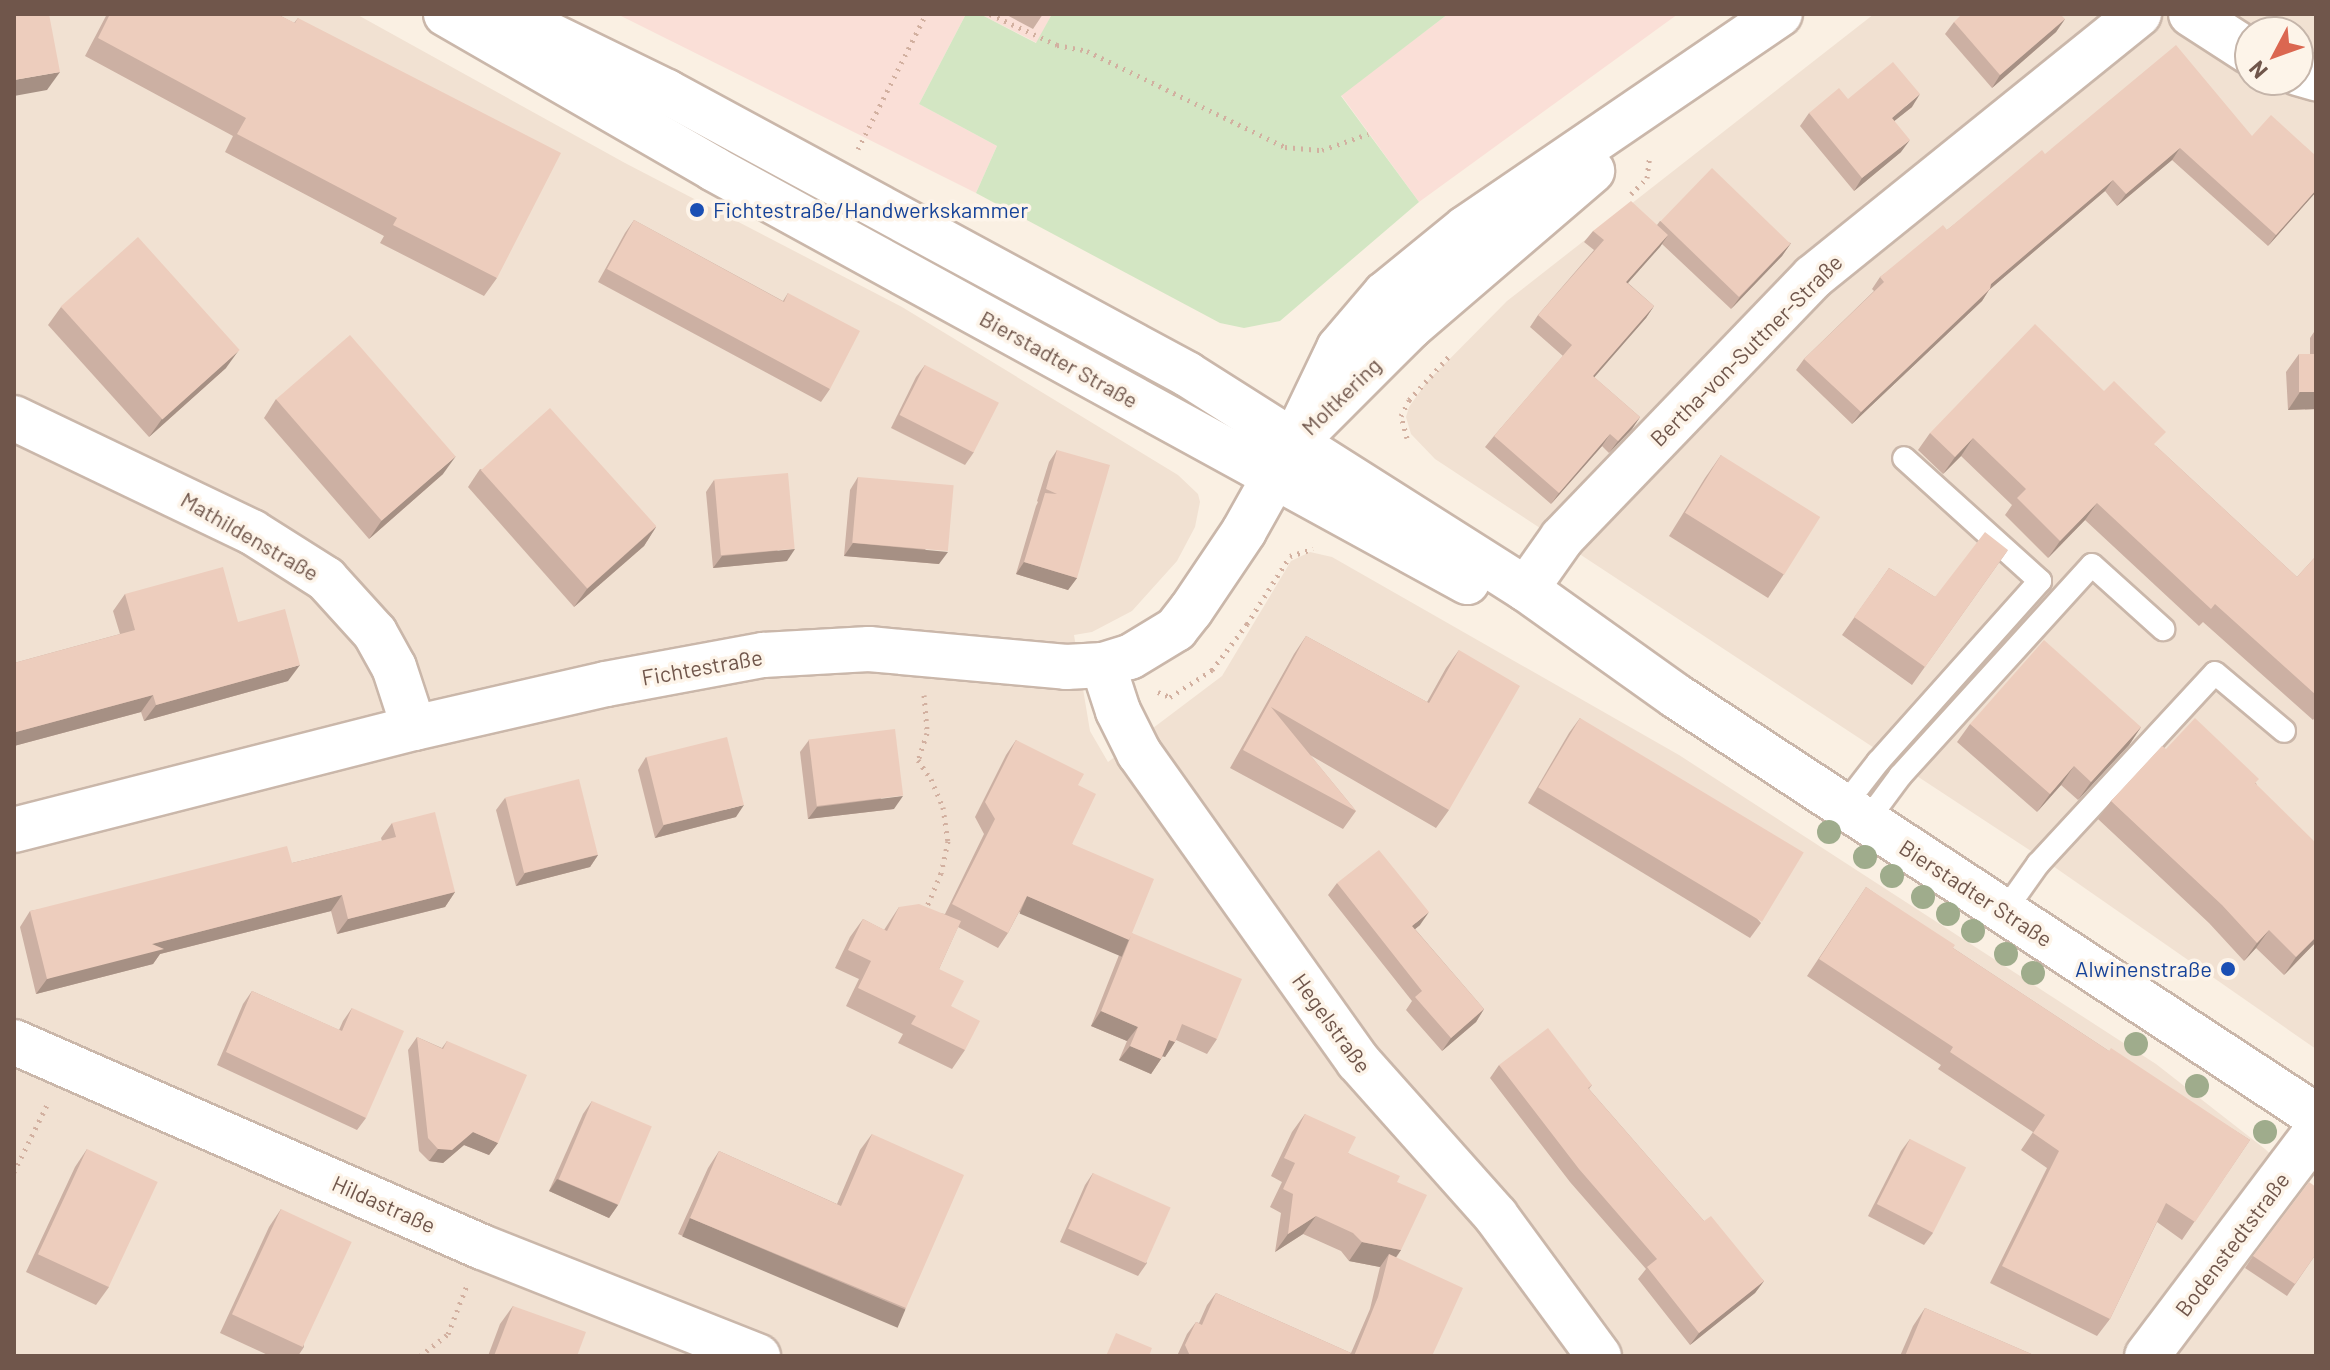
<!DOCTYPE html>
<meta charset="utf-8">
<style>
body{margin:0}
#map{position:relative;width:2330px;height:1370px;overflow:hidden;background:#faf0e3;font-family:Barlow,sans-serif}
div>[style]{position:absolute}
.residential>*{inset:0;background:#f1e1d2}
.commercial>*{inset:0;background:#fadfd7}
.green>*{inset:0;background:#d3e6c3}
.path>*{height:5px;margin-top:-2.5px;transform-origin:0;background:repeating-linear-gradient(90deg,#d2b0a0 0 2px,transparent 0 8px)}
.roads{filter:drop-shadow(2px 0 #cab7aa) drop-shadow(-2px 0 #cab7aa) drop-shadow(0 2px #cab7aa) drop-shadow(0 -2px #cab7aa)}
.lane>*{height:22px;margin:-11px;padding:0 11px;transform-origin:11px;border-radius:11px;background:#fff}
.street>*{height:44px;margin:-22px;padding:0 22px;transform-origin:22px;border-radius:22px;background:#fff}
.secondary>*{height:44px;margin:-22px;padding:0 22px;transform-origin:22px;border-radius:22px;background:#fff}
.trees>*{width:24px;height:24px;margin:-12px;border-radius:50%;background:#9fac8c}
.wall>*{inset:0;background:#ccb0a3}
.shaded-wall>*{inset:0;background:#a69084;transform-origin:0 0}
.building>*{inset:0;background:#edcdbd;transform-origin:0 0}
.dots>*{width:22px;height:22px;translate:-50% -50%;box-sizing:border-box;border:4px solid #fdf4e9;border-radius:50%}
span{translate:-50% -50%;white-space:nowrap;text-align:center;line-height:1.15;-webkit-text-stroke:7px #fdf4e9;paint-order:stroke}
.transit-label{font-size:22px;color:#164399}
.left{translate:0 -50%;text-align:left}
.right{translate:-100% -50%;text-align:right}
.street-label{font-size:22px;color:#70564b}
.frame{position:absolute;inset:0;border:16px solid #70564b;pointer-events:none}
.north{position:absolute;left:2234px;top:16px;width:80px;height:80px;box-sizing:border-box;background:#fdf4e9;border:2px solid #c5b5aa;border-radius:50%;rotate:229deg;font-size:22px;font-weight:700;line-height:32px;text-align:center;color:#70564b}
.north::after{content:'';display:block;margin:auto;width:28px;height:36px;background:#db6751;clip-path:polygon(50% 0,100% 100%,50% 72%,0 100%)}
</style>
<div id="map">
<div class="residential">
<i style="clip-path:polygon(14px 14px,356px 14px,625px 163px,902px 307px,1178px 475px,1198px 494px,1200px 502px,1195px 527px,1177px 561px,1132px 611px,1092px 632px,1074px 635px,1090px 731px,1108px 762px,1222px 676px,1291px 561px,1310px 552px,1332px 557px,1679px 755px,2156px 1064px,2265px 1149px,2316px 1196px,2316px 1356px,14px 1356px)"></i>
<i style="clip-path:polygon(evenodd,1874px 14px,2316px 14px,2316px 1049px,2040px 857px,1435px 459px,1411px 434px,1406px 417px,1409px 407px,1426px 383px,1507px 301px,1874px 14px,2250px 32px,2298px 32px,2298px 80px,2250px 80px,2250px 32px)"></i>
</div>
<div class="commercial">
<i style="clip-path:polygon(617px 14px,966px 14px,919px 104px,997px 146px,976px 193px)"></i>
<i style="clip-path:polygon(980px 14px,1052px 14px,1037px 43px)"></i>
<i style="clip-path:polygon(1448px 14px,1678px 14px,1419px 202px,1341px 95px)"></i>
</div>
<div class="green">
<i style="clip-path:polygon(966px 14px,980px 14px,1036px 43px,1052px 14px,1448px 14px,1341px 96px,1419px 202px,1280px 321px,1244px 328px,1220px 323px,976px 193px,997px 146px,919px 104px)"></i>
</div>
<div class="path">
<i style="left:990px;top:14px;width:74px;rotate:24.8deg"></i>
<i style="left:1057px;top:45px;width:31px;rotate:11deg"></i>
<i style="left:1087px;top:51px;width:220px;rotate:25.9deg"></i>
<i style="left:1285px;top:147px;width:37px;rotate:5deg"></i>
<i style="left:1322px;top:150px;width:49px;rotate:-19.2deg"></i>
<i style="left:858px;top:149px;width:151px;rotate:-63.3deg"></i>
<i style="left:1631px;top:194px;width:23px;rotate:-45deg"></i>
<i style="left:1647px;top:178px;width:23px;rotate:-83deg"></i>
<i style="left:1407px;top:438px;width:23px;rotate:-105deg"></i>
<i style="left:1401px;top:416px;width:18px;rotate:-63deg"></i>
<i style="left:1409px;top:400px;width:62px;rotate:-47.6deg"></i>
<i style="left:1158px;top:692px;width:13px;rotate:23deg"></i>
<i style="left:1170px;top:697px;width:50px;rotate:-32.7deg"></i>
<i style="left:1212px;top:670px;width:58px;rotate:-52.7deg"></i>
<i style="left:1247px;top:624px;width:80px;rotate:-57.7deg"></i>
<i style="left:1290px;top:556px;width:24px;rotate:-17deg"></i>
<i style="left:924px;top:695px;width:38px;rotate:85deg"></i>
<i style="left:927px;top:733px;width:28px;rotate:108deg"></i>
<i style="left:918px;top:760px;width:23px;rotate:56deg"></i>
<i style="left:931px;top:779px;width:30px;rotate:67deg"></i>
<i style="left:943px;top:807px;width:34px;rotate:82deg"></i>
<i style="left:948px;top:841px;width:33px;rotate:102deg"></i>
<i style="left:941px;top:873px;width:41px;rotate:112.8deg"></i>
<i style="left:14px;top:1172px;width:75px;rotate:-63.8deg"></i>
<i style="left:420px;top:1356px;width:36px;rotate:-38deg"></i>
<i style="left:448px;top:1334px;width:53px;rotate:-68.8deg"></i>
</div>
<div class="roads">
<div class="lane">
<i style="left:1843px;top:807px;width:57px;rotate:-52.1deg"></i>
<i style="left:1878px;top:762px;width:243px;rotate:-48.2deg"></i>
<i style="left:2040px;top:581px;width:183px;rotate:-137.9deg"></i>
<i style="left:1866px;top:822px;width:57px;rotate:-53.5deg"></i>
<i style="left:1900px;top:776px;width:285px;rotate:-47.7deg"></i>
<i style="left:2092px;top:565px;width:96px;rotate:42deg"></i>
<i style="left:2004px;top:912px;width:59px;rotate:-54.7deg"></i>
<i style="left:2038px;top:864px;width:260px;rotate:-47.2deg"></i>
<i style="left:2215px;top:673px;width:90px;rotate:40deg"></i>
</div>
<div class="street">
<i style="left:2191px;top:14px;width:70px;rotate:32.8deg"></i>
<i style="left:2298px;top:73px;width:19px;rotate:16deg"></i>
<i style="left:14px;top:418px;width:264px;rotate:25.6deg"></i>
<i style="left:252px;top:532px;width:88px;rotate:32.4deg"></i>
<i style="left:326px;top:579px;width:73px;rotate:47.8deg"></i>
<i style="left:375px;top:633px;width:39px;rotate:61deg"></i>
<i style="left:394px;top:667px;width:64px;rotate:71.8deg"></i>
<i style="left:1526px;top:589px;width:62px;rotate:-54.8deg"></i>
<i style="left:1562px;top:538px;width:362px;rotate:-46.1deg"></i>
<i style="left:1813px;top:277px;width:419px;rotate:-38.9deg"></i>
<i style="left:1103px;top:665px;width:48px;rotate:71.9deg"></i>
<i style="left:1118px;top:711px;width:47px;rotate:63.4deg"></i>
<i style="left:1139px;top:753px;width:378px;rotate:54.6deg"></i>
<i style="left:1358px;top:1061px;width:208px;rotate:48.3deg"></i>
<i style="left:1496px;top:1216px;width:174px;rotate:53.7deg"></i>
<i style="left:14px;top:1042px;width:511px;rotate:23.66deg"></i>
<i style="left:482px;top:1247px;width:297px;rotate:21.6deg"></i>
<i style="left:2147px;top:1356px;width:281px;rotate:-53deg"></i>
</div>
<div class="secondary">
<i style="left:446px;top:14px;width:310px;rotate:30deg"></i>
<i style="left:714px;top:169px;width:859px;rotate:28.74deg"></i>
<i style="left:507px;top:14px;width:178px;rotate:26deg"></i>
<i style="left:667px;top:92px;width:592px;rotate:28.47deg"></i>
<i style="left:1187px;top:374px;width:401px;rotate:32.4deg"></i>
<i style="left:1526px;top:589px;width:184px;rotate:35.5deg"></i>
<i style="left:1676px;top:696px;width:766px;rotate:33.27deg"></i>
<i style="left:1314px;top:423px;width:136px;rotate:-45deg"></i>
<i style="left:1410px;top:327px;width:240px;rotate:-40.6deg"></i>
<i style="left:14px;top:830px;width:413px;rotate:-14.3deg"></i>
<i style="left:414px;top:728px;width:197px;rotate:-12.9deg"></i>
<i style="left:606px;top:684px;width:160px;rotate:-10.5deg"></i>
<i style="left:763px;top:655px;width:106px;rotate:-3.2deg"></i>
<i style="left:869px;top:649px;width:198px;rotate:5.2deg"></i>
<i style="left:1066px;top:667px;width:37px;rotate:-3deg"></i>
<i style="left:1103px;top:665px;width:28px;rotate:-17deg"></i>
<i style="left:1130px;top:657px;width:54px;rotate:-31.3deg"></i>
<i style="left:1176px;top:629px;width:24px;rotate:-52deg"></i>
<i style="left:1191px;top:610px;width:95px;rotate:-56.1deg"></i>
<i style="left:1244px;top:531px;width:102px;rotate:-60.7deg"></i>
<i style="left:1294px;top:442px;width:104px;rotate:-64.4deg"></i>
<i style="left:1339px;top:348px;width:71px;rotate:-49.6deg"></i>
<i style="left:1385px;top:294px;width:104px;rotate:-39.2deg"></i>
<i style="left:1466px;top:228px;width:380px;rotate:-34.3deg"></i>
</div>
</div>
<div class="trees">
<i style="left:1829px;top:832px"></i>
<i style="left:1865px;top:857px"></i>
<i style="left:1892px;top:876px"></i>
<i style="left:1923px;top:897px"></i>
<i style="left:1948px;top:914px"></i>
<i style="left:1973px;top:931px"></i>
<i style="left:2006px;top:954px"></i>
<i style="left:2033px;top:973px"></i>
<i style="left:2136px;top:1044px"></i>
<i style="left:2197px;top:1086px"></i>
<i style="left:2265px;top:1132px"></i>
</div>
<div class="wall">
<i style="clip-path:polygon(107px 14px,277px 14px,294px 23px,298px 18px,497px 278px,484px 296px,380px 243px,384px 236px,225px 152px,233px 136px,85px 56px)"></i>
<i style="clip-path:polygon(1005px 14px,1043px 14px,1033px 29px)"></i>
<i style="clip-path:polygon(2065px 19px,2056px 32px,1992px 88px,1945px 34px,1954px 22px)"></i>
<i style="clip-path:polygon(1848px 99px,1912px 107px,1894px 121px,1901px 152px,1854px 191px,1800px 126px,1809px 113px)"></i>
<i style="clip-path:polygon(2252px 136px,2316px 156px,2316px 192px,2268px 246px,2172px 160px,2117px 206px,2105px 191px,1989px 290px,1982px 301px,1852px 424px,1796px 370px,1804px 359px,1874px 291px,1872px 289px,1880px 277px,1947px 230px,2045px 154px)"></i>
<i style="clip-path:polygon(634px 220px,783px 301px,788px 293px,830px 389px,821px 402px,598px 282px,625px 233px)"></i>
<i style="clip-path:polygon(1660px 221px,1791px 243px,1782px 256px,1731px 309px,1662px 244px,1628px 283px,1654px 306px,1646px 318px,1594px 377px,1640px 417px,1632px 429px,1609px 453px,1602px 446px,1551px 504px,1485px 447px,1494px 436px,1563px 356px,1530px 327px,1538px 315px,1594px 250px,1584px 242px,1593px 231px,1657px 225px)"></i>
<i style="clip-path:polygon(61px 307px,226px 368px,149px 437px,48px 325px)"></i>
<i style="clip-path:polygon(2316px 329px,2316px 409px,2288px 410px,2286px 372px,2299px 354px,2310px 354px,2310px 338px)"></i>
<i style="clip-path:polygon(925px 365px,974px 452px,965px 465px,891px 428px,916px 377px)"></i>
<i style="clip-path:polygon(276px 399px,443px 474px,369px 539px,264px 418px)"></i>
<i style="clip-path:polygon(1930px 433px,2156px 446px,2297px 577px,2316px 556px,2316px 716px,2313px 720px,2203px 622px,2199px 626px,2085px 520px,2048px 558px,2005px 515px,2012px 505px,1961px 456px,1943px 474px,1918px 450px)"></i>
<i style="clip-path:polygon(1057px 450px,1077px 578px,1068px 590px,1016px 574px,1036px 506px,1038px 502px,1037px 501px,1049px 462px)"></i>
<i style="clip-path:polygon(1721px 455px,1784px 574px,1768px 598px,1669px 536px,1705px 478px)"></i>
<i style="clip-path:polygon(480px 469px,656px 527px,644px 546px,574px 607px,468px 487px)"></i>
<i style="clip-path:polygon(858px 477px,939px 564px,844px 556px,850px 490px)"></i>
<i style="clip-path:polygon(714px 480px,787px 561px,713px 568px,706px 492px)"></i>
<i style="clip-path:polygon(2008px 550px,1912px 685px,1842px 635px,1889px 568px,1935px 597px)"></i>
<i style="clip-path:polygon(125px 594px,238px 622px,288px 681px,144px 721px,141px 712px,14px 746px,14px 663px,120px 634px,113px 611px)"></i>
<i style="clip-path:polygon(1306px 636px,1427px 702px,1446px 668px,1459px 650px,1449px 810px,1436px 828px,1310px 755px,1356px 811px,1343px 829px,1230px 768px,1294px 654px)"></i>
<i style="clip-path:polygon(1580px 718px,1761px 923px,1750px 938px,1528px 803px,1569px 733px)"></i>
<i style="clip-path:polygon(1970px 724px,2141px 727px,2129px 745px,2078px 800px,2061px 785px,2037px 812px,1957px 742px)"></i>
<i style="clip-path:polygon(809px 740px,894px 809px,808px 819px,800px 752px)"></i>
<i style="clip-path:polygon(1016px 740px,1078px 785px,1072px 844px,1132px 933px,1217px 1039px,1207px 1054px,1176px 1040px,1165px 1057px,1163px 1056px,1151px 1074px,1119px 1060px,1127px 1041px,1091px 1026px,1119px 955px,1019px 912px,1008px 933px,998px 948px,958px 927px,939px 969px,965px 1050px,952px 1069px,898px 1043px,903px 1034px,846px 1006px,859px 979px,835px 968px,850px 937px,863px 919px,884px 930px,899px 907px,945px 914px,984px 834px,975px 817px,1006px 755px)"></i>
<i style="clip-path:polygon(2166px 749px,2256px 783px,2316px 942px,2284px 975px,2256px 948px,2244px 961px,2209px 923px,2098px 819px,2111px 801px)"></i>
<i style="clip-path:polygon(646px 757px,736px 817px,655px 838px,638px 770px)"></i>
<i style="clip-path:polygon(505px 798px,598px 855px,590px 867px,516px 886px,496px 810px)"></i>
<i style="clip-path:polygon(392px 823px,455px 892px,445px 907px,337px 934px,331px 911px,160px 954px,153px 964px,36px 994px,20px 927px,30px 911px,292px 863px,382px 841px,381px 838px)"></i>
<i style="clip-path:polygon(1337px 883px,1420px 925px,1415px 929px,1484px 1009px,1476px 1022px,1442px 1051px,1406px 1010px,1412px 1001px,1328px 895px)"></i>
<i style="clip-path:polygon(1866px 887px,1953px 948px,2109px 1051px,2250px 1140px,2182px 1240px,2157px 1222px,2110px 1319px,2097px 1336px,1990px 1283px,2047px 1168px,2021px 1150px,2033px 1132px,1938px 1069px,1941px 1065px,1807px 976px)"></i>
<i style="clip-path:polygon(252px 991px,339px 1030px,343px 1021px,352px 1008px,366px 1118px,357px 1130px,217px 1065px,243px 1004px)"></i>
<i style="clip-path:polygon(417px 1037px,442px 1048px,447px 1041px,498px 1143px,489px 1155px,464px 1145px,443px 1163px,429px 1161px,419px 1151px,408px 1050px)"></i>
<i style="clip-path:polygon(1499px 1065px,1592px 1085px,1589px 1089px,1704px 1221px,1764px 1281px,1755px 1293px,1690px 1345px,1638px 1279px,1646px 1269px,1570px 1182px,1490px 1078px)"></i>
<i style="clip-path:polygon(592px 1101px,618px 1205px,609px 1218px,549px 1191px,583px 1114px)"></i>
<i style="clip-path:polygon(1305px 1114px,1348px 1153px,1397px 1182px,1401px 1250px,1396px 1258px,1432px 1356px,1350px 1356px,1351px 1354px,1349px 1356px,1177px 1356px,1187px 1334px,1196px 1322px,1199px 1323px,1207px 1305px,1216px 1293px,1351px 1353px,1370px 1309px,1380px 1267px,1349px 1261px,1341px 1251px,1303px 1234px,1275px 1252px,1281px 1213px,1270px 1207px,1282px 1182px,1271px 1176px,1292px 1132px)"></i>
<i style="clip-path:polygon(872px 1134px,906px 1308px,894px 1325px,678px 1234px,708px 1168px,719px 1151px,837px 1204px,860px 1150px)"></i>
<i style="clip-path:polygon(1910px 1139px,1933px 1233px,1924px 1245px,1868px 1216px,1901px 1151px)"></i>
<i style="clip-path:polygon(87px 1149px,109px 1287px,96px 1305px,26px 1272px,75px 1167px)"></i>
<i style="clip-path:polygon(1093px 1173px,1147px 1263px,1138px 1276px,1060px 1242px,1085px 1185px)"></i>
<i style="clip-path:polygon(281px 1209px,304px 1347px,298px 1356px,270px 1356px,220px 1333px,269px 1227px)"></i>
<i style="clip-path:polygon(2316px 1254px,2287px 1296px,2245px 1268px,2253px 1256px)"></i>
<i style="clip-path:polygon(513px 1306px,577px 1356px,488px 1356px,500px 1324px)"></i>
<i style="clip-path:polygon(1925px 1308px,2036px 1356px,1900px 1356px,1913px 1326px)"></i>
</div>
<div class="shaded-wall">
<i style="clip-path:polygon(2065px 19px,2056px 32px,1992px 88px,2000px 75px)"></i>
<i style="clip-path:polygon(60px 72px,47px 90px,14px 96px,14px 80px)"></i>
<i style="clip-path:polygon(1920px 94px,1912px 107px,1883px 130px,1892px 118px)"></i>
<i style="clip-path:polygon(1910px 140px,1901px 152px,1854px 191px,1862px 178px)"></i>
<i style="clip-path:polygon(2180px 148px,2172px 160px,2117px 206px,2126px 194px)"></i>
<i style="clip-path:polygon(2113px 180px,2105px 191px,1989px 290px,1982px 301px,1852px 424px,1861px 412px,1991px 284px)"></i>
<i style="clip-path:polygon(2316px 190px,2316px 192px,2268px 246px,2276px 235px)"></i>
<i style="clip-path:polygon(1668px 235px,1660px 247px,1618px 294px,1626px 282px)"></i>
<i style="clip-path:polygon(1791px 243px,1782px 256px,1731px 309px,1740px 297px)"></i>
<i style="clip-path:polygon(1654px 306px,1646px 318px,1585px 388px,1593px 376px)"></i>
<i style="clip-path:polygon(239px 350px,226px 368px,149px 437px,162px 419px)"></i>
<i style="clip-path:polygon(2316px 391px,2316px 409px,2288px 410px,2300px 392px)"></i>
<i style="clip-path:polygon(1640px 417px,1632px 429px,1609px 453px,1618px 441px)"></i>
<i style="clip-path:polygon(1610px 434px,1602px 446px,1551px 504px,1559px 493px)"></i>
<i style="clip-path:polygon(1973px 438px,1961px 456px,1943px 474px,1955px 457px)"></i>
<i style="clip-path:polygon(456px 456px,443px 474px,369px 539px,382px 520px)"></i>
<i style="clip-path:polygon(2097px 503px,2085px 520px,2048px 558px,2060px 541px)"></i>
<i style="clip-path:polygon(656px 527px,644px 546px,574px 607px,587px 589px)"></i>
<i style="clip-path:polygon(853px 543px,948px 552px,939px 564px,844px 556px)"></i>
<i style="clip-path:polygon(795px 549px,787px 561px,713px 568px,722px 556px)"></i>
<i style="clip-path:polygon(1024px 562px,1077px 578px,1068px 590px,1016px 574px)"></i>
<i style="clip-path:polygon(300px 665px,288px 681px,144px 721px,156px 705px)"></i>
<i style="clip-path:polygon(153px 695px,141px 712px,14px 746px,14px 736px,16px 732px)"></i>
<i style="clip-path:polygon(2141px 727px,2129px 745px,2078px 800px,2091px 782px)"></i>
<i style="clip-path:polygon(2074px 766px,2061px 785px,2037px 812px,2050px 794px)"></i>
<i style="clip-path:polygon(903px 796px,894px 809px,808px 819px,817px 807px)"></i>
<i style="clip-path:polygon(744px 805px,736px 817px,655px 838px,664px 825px)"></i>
<i style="clip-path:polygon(598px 855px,590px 867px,516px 886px,525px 873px)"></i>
<i style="clip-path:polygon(455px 892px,445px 907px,337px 934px,348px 919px)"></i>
<i style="clip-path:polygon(342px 895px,331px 911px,160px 954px,153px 964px,36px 994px,47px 979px,152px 944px)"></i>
<i style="left:1027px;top:896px;width:111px;height:19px;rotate:23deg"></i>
<i style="clip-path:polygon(1429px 912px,1420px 925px,1403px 939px,1412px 926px)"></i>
<i style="clip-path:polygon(2269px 930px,2256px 948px,2244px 961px,2257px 943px)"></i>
<i style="clip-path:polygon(2316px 937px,2316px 942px,2284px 975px,2296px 957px)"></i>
<i style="clip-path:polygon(1484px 1009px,1476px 1022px,1442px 1051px,1451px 1038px)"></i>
<i style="clip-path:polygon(1101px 1011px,1138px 1027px,1127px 1041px,1091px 1026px)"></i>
<i style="clip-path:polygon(1169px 1040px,1175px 1042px,1165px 1057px,1159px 1055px)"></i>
<i style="clip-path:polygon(1130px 1046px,1161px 1059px,1151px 1074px,1119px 1060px)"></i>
<i style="clip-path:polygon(473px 1132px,498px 1143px,489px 1155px,464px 1145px,443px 1163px,429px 1161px,438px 1149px)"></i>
<i style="clip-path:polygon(557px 1179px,618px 1205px,609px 1218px,549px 1191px)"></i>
<i style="clip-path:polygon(1316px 1216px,1303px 1234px,1275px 1252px,1288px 1234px)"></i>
<i style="left:690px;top:1218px;width:234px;height:20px;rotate:23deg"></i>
<i style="clip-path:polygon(1362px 1242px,1401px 1250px,1388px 1268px,1389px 1254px,1380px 1267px,1349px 1261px)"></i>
<i style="clip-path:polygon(1764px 1281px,1755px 1293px,1690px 1345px,1699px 1333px)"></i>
</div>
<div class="building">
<i style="clip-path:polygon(14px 14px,49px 14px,60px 72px,14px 80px)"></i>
<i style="clip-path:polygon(110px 14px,277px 14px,295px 23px,298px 18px,561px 153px,497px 278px,393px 225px,397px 218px,237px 134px,246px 118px,98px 38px)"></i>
<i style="clip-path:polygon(1962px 14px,2060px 14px,2065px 19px,2000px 75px,1954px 22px)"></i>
<i style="clip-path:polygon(2176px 45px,2252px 136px,2271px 115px,2316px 156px,2316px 190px,2276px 235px,2180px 148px,2126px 194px,2113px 180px,1991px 284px,1990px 289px,1861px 412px,1804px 359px,1884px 282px,1880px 277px,1943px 225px,1947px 230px,2042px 150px,2045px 154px)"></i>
<i style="clip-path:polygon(1893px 62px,1920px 94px,1892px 118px,1910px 140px,1862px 178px,1809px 113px,1839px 88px,1848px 99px)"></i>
<i style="left:1712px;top:168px;width:109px;height:74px;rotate:44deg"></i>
<i style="clip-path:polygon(1631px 201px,1668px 235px,1626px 282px,1654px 306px,1593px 376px,1640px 417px,1618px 441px,1610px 434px,1559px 493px,1494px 436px,1572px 345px,1538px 315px,1604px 240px,1593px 231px)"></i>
<i style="clip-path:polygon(634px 220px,784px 302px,788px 293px,860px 331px,830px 389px,607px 269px)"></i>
<i style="left:138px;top:237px;width:152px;height:104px;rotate:48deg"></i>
<i style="clip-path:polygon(2035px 324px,2104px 391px,2114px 381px,2166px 432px,2154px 444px,2297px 577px,2316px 556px,2316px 695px,2215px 604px,2211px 609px,2097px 503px,2060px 541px,2017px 498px,2026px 489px,1973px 438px,1955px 457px,1930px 433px)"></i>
<i style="left:350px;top:335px;width:161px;height:98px;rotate:49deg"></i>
<i style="left:2299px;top:354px;width:17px;height:38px"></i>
<i style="left:925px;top:365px;width:83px;height:56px;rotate:27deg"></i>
<i style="left:550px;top:408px;width:159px;height:93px;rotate:48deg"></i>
<i style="clip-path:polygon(1057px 450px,1110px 465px,1077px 578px,1024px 562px,1045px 493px,1057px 494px,1046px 489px)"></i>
<i style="left:1721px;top:455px;width:117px;height:68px;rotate:32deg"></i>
<i style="left:788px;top:473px;width:76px;height:74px;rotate:85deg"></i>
<i style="left:858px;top:477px;width:96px;height:66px;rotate:5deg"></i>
<i style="clip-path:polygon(1985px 532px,2008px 550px,1925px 667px,1854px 617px,1889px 568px,1935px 597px)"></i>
<i style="clip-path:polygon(223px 567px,238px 622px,285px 609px,300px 665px,156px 705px,153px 695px,16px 732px,14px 724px,14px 663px,135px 630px,125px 594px)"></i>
<i style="clip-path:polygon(1306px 636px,1429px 703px,1459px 650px,1520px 686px,1449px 810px,1271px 707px,1356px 811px,1243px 750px)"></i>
<i style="clip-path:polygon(2044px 640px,2141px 727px,2091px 782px,2074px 766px,2050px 794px,1970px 724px)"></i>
<i style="left:1580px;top:718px;width:261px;height:81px;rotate:31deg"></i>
<i style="clip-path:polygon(2195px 718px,2259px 779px,2255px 783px,2316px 843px,2316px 937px,2296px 957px,2269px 930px,2257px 943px,2222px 905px,2111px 801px,2162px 746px,2166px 749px)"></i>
<i style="left:895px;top:729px;width:67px;height:87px;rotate:83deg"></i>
<i style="left:727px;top:737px;width:70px;height:83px;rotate:76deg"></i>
<i style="clip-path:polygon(1016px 740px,1084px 774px,1078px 785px,1096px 794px,1072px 844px,1154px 879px,1132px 933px,1242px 979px,1217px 1039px,1182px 1024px,1175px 1042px,1169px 1040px,1161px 1059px,1130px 1046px,1138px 1027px,1101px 1011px,1131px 936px,1129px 940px,1027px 896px,1008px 933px,952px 904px,995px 819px,985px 802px)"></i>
<i style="left:579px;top:779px;width:78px;height:76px;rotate:76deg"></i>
<i style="clip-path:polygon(435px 812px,455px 892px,348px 919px,342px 895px,152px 944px,164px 949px,47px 979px,30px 911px,287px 846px,292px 863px,396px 837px,392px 823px)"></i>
<i style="clip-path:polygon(1379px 850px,1429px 912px,1412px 926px,1484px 1009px,1451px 1038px,1415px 997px,1422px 991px,1337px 883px)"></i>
<i style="clip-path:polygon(1866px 887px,1955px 945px,1953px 948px,2109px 1051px,2111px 1048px,2250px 1140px,2195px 1222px,2166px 1203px,2110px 1319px,2002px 1266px,2059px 1151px,2033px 1133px,2045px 1115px,1950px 1052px,1953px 1047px,1819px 959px)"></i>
<i style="clip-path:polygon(919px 904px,961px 921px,939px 969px,964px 981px,951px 1006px,980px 1021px,965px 1050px,911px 1024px,916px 1016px,858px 988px,871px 961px,848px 950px,863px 919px,887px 931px,899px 907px)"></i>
<i style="clip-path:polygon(252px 991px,342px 1031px,352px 1008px,404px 1031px,366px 1118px,226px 1052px)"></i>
<i style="clip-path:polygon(1548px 1028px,1592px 1085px,1588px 1088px,1704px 1221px,1711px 1216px,1764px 1281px,1699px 1333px,1647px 1267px,1657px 1259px,1579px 1169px,1499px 1065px)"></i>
<i style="clip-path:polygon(417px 1037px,443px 1049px,447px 1041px,527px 1075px,498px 1143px,473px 1132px,452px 1150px,438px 1149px,428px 1138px)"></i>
<i style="left:592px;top:1101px;width:65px;height:85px;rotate:23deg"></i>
<i style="clip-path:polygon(1305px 1114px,1356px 1137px,1348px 1153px,1400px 1176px,1397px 1182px,1427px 1195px,1401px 1250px,1362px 1242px,1353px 1233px,1316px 1216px,1288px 1234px,1293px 1194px,1283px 1189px,1295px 1163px,1284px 1158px)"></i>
<i style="clip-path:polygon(872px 1134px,964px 1175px,906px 1308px,690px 1218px,719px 1151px,841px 1206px)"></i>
<i style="left:1910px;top:1139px;width:63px;height:73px;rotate:27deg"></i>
<i style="left:87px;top:1149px;width:78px;height:116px;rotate:25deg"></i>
<i style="left:1093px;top:1173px;width:85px;height:61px;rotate:24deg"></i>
<i style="clip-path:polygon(2309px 1182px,2316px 1187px,2316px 1254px,2295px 1284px,2253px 1256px)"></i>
<i style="left:281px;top:1209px;width:78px;height:116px;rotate:25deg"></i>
<i style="clip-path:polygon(1389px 1254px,1463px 1288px,1432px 1356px,1354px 1356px,1378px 1297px)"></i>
<i style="clip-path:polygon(1216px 1293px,1351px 1353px,1347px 1356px,1190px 1356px,1185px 1345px,1196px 1322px,1202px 1325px)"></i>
<i style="clip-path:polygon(513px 1306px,586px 1332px,577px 1356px,494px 1356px)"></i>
<i style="clip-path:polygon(1925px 1308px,2036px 1356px,1905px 1356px)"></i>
<i style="clip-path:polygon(1116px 1333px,1152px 1348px,1149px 1356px,1106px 1356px)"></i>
</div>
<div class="dots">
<i style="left:697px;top:210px;background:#1a4fb4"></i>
<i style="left:2228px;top:969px;background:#1a4fb4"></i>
</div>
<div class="transit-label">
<span class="left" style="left:713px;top:210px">Fichtestraße/Handwerkskammer</span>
<span class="right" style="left:2212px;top:969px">Alwinenstraße</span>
</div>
<div class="street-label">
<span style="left:1746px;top:350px;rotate:-45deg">Bertha-von-Suttner-Straße</span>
<span style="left:1059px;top:359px;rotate:29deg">Bierstadter Straße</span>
<span style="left:1341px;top:396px;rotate:-44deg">Moltkering</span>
<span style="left:250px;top:536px;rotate:30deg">Mathildenstraße</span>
<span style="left:702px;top:667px;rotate:-10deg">Fichtestraße</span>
<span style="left:1976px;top:893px;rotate:33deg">Bierstadter Straße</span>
<span style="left:1332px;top:1023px;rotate:54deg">Hegelstraße</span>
<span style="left:384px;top:1204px;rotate:24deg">Hildastraße</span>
<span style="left:2232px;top:1244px;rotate:-53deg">Bodenstedtstraße</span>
</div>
<div class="frame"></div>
<div class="north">N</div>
</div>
